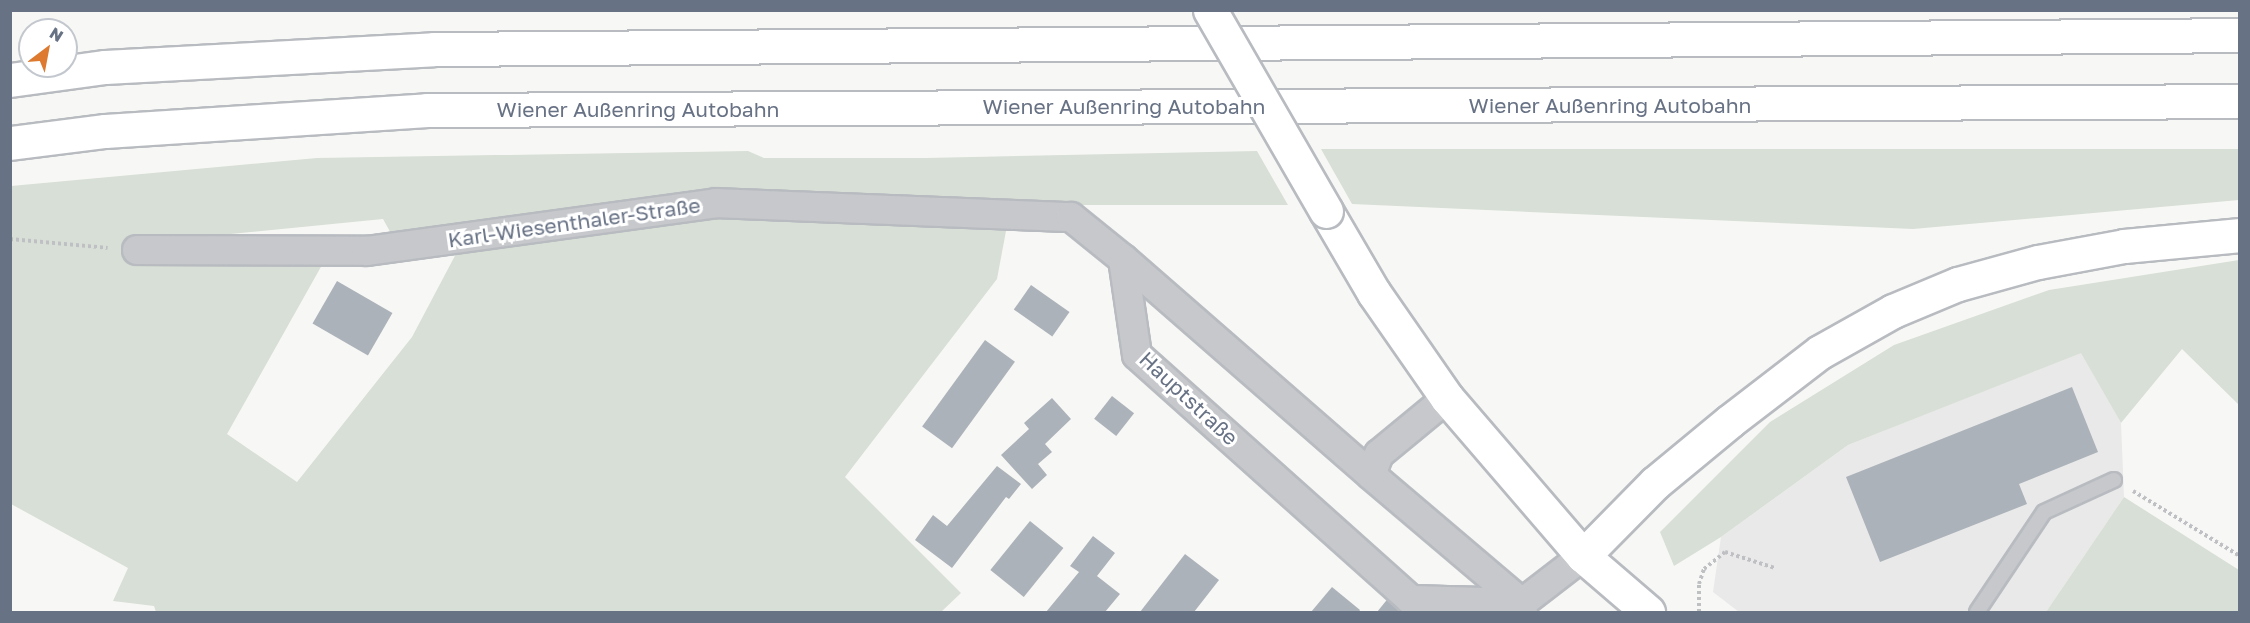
<!DOCTYPE html>
<meta charset="utf-8">
<style>
body{margin:0}
#map{position:relative;width:2250px;height:623px;overflow:hidden;background:#f7f8f5;font-family:"Golos Text",sans-serif}
div>[style]{position:absolute}
.built>*{inset:0;background:#e8e9e8}
.green>*{inset:0;background:#d8dfd6}
.building>*{inset:0;background:#acb2b9;transform-origin:0 0}
.path>*{height:4px;margin-top:-2px;transform-origin:0;background:repeating-linear-gradient(90deg,#bfc0c3 0 3px,transparent 0 6px)}
.roads{filter:drop-shadow(2px 0 #b8bbc0) drop-shadow(-2px 0 #b8bbc0) drop-shadow(0 2px #b8bbc0) drop-shadow(0 -2px #b8bbc0)}
.service>*{height:14px;margin:-7px;padding:0 7px;transform-origin:7px;border-radius:7px;background:#c6c8cc}
.minor>*{height:28px;margin:-14px;padding:0 14px;transform-origin:14px;border-radius:14px;background:#c6c8cc}
.secondary>*{height:33px;margin:-16.5px;padding:0 16.5px;transform-origin:16.5px;border-radius:16.5px;background:#fff}
.motorway>*{height:33px;margin:-16.5px;padding:0 16.5px;transform-origin:16.5px;border-radius:16.5px;background:#fff}
.bridges{filter:drop-shadow(2px 0 #b8bbc0) drop-shadow(-2px 0 #b8bbc0) drop-shadow(0 2px #b8bbc0) drop-shadow(0 -2px #b8bbc0)}
.secondary-bridge>*{height:33px;margin:-16.5px;padding:0 16.5px;transform-origin:16.5px;border-radius:16.5px;background:#fff}
span{translate:-50% -50%;white-space:nowrap;text-align:center;line-height:1.15;-webkit-text-stroke:6px #fff;paint-order:stroke}
.street-label{font-size:21px;color:#687285}
.frame{position:absolute;inset:0;border:12px solid #687285;pointer-events:none}
.north{position:absolute;left:18px;top:18px;width:60px;height:60px;box-sizing:border-box;background:#fff;border:2px solid #c3c7ce;border-radius:50%;rotate:32deg;font-size:16px;font-weight:700;line-height:24px;text-align:center;color:#687285}
.north::after{content:'';display:block;margin:auto;width:21px;height:27px;background:#dd7a30;clip-path:polygon(50% 0,100% 100%,50% 72%,0 100%)}
</style>
<div id="map">
<div class="built">
<i style="clip-path:polygon(2081px 352px,2121px 423px,2124px 497px,2046px 612px,1739px 612px,1713px 592px,1721px 537px,1848px 445px)"></i>
</div>
<div class="green">
<i style="clip-path:polygon(1321px 149px,2239px 149px,2239px 200px,1913px 229px,1352px 204px)"></i>
<i style="clip-path:polygon(evenodd,748px 151px,764px 158px,926px 158px,1257px 151px,1288px 205px,1011px 205px,838px 222px,1006px 231px,997px 279px,845px 477px,961px 593px,941px 612px,156px 612px,154px 606px,113px 601px,128px 568px,11px 504px,11px 186px,317px 158px,748px 151px,383px 219px,393px 237px,458px 250px,412px 337px,297px 482px,227px 434px,322px 265px,175px 259px,190px 238px,383px 219px)"></i>
<i style="clip-path:polygon(2239px 260px,2239px 405px,2182px 349px,2121px 423px,2081px 353px,1848px 445px,1721px 537px,1674px 566px,1660px 532px,1770px 422px,1894px 345px,2049px 290px)"></i>
<i style="clip-path:polygon(2124px 497px,2239px 570px,2239px 612px,2046px 612px)"></i>
</div>
<div class="building">
<i style="left:337px;top:281px;width:64px;height:49px;rotate:30deg"></i>
<i style="left:1031px;top:285px;width:47px;height:30px;rotate:35deg"></i>
<i style="left:985px;top:340px;width:37px;height:107px;rotate:36deg"></i>
<i style="clip-path:polygon(2072px 387px,2098px 452px,2019px 484px,2027px 504px,1880px 562px,1846px 477px)"></i>
<i style="left:1112px;top:396px;width:28px;height:29px;rotate:38deg"></i>
<i style="clip-path:polygon(1052px 398px,1071px 419px,1045px 444px,1052px 452px,1038px 464px,1047px 475px,1032px 489px,1001px 455px,1029px 429px,1024px 423px)"></i>
<i style="clip-path:polygon(997px 466px,1021px 484px,1009px 499px,1006px 497px,952px 568px,915px 540px,933px 515px,947px 526px)"></i>
<i style="left:1030px;top:521px;width:43px;height:63px;rotate:39deg"></i>
<i style="clip-path:polygon(1093px 536px,1115px 553px,1097px 576px,1120px 594px,1105px 612px,1046px 612px,1079px 572px,1070px 566px)"></i>
<i style="clip-path:polygon(1185px 554px,1219px 580px,1194px 612px,1140px 612px)"></i>
<i style="clip-path:polygon(1332px 587px,1360px 610px,1359px 612px,1311px 612px)"></i>
<i style="clip-path:polygon(1390px 596px,1411px 612px,1377px 612px)"></i>
</div>
<div class="path">
<i style="left:10px;top:239px;width:98px;rotate:5.2deg"></i>
<i style="left:2133px;top:491px;width:125px;rotate:31.3deg"></i>
<i style="left:1699px;top:612px;width:28px;rotate:-90deg"></i>
<i style="left:1699px;top:584px;width:16px;rotate:-72deg"></i>
<i style="left:1704px;top:569px;width:27px;rotate:-39deg"></i>
<i style="left:1725px;top:552px;width:52px;rotate:17.7deg"></i>
</div>
<div class="roads">
<div class="service">
<i style="left:1977px;top:612px;width:120px;rotate:-56.2deg"></i>
<i style="left:2044px;top:512px;width:77px;rotate:-24.6deg"></i>
</div>
<div class="minor">
<i style="left:137px;top:250px;width:230px;rotate:0.2deg"></i>
<i style="left:367px;top:251px;width:352px;rotate:-7.8deg"></i>
<i style="left:716px;top:203px;width:355px;rotate:2.3deg"></i>
<i style="left:1071px;top:217px;width:67px;rotate:38.9deg"></i>
<i style="left:1447px;top:398px;width:88px;rotate:140.5deg"></i>
<i style="left:1379px;top:454px;width:22px;rotate:111deg"></i>
<i style="left:1371px;top:475px;width:198px;rotate:40.3deg"></i>
<i style="left:1522px;top:603px;width:77px;rotate:-37.6deg"></i>
<i style="left:1371px;top:475px;width:329px;rotate:-138.9deg"></i>
<i style="left:1123px;top:259px;width:97px;rotate:81.7deg"></i>
<i style="left:1137px;top:355px;width:368px;rotate:41.8deg"></i>
<i style="left:1411px;top:600px;width:111px;rotate:1.5deg"></i>
<i style="left:1522px;top:603px;width:9px;rotate:84deg"></i>
</div>
<div class="secondary">
<i style="left:1326px;top:211px;width:95px;rotate:59.7deg"></i>
<i style="left:1374px;top:293px;width:128px;rotate:55.2deg"></i>
<i style="left:1447px;top:398px;width:208px;rotate:49.3deg"></i>
<i style="left:1583px;top:556px;width:86px;rotate:40.7deg"></i>
</div>
<div class="motorway">
<i style="left:10px;top:80px;width:96px;rotate:-7.8deg"></i>
<i style="left:105px;top:67px;width:329px;rotate:-3.1deg"></i>
<i style="left:434px;top:49px;width:1806px;rotate:-0.44deg"></i>
<i style="left:10px;top:143px;width:96px;rotate:-7.2deg"></i>
<i style="left:105px;top:131px;width:323px;rotate:-3.7deg"></i>
<i style="left:427px;top:110px;width:1813px;rotate:-0.28deg"></i>
<i style="left:1583px;top:556px;width:103px;rotate:-45.4deg"></i>
<i style="left:1655px;top:483px;width:97px;rotate:-39.6deg"></i>
<i style="left:1730px;top:421px;width:113px;rotate:-37.5deg"></i>
<i style="left:1820px;top:352px;width:84px;rotate:-29.3deg"></i>
<i style="left:1893px;top:311px;width:70px;rotate:-22.6deg"></i>
<i style="left:1958px;top:284px;width:83px;rotate:-15.4deg"></i>
<i style="left:2038px;top:262px;width:87px;rotate:-10.5deg"></i>
<i style="left:2124px;top:246px;width:117px;rotate:-5.4deg"></i>
</div>
</div>
<div class="bridges">
<div class="secondary-bridge">
<i style="left:1210px;top:10px;width:232px;rotate:60deg"></i>
</div>
</div>
<div class="street-label">
<span style="left:1610px;top:105px">Wiener Außenring Autobahn</span>
<span style="left:1124px;top:106px">Wiener Außenring Autobahn</span>
<span style="left:638px;top:109px">Wiener Außenring Autobahn</span>
<span style="left:574px;top:222px;rotate:-8deg">Karl-Wiesenthaler-Straße</span>
<span style="left:1189px;top:398px;rotate:43deg">Hauptstraße</span>
</div>
<div class="frame"></div>
<div class="north">N</div>
</div>
